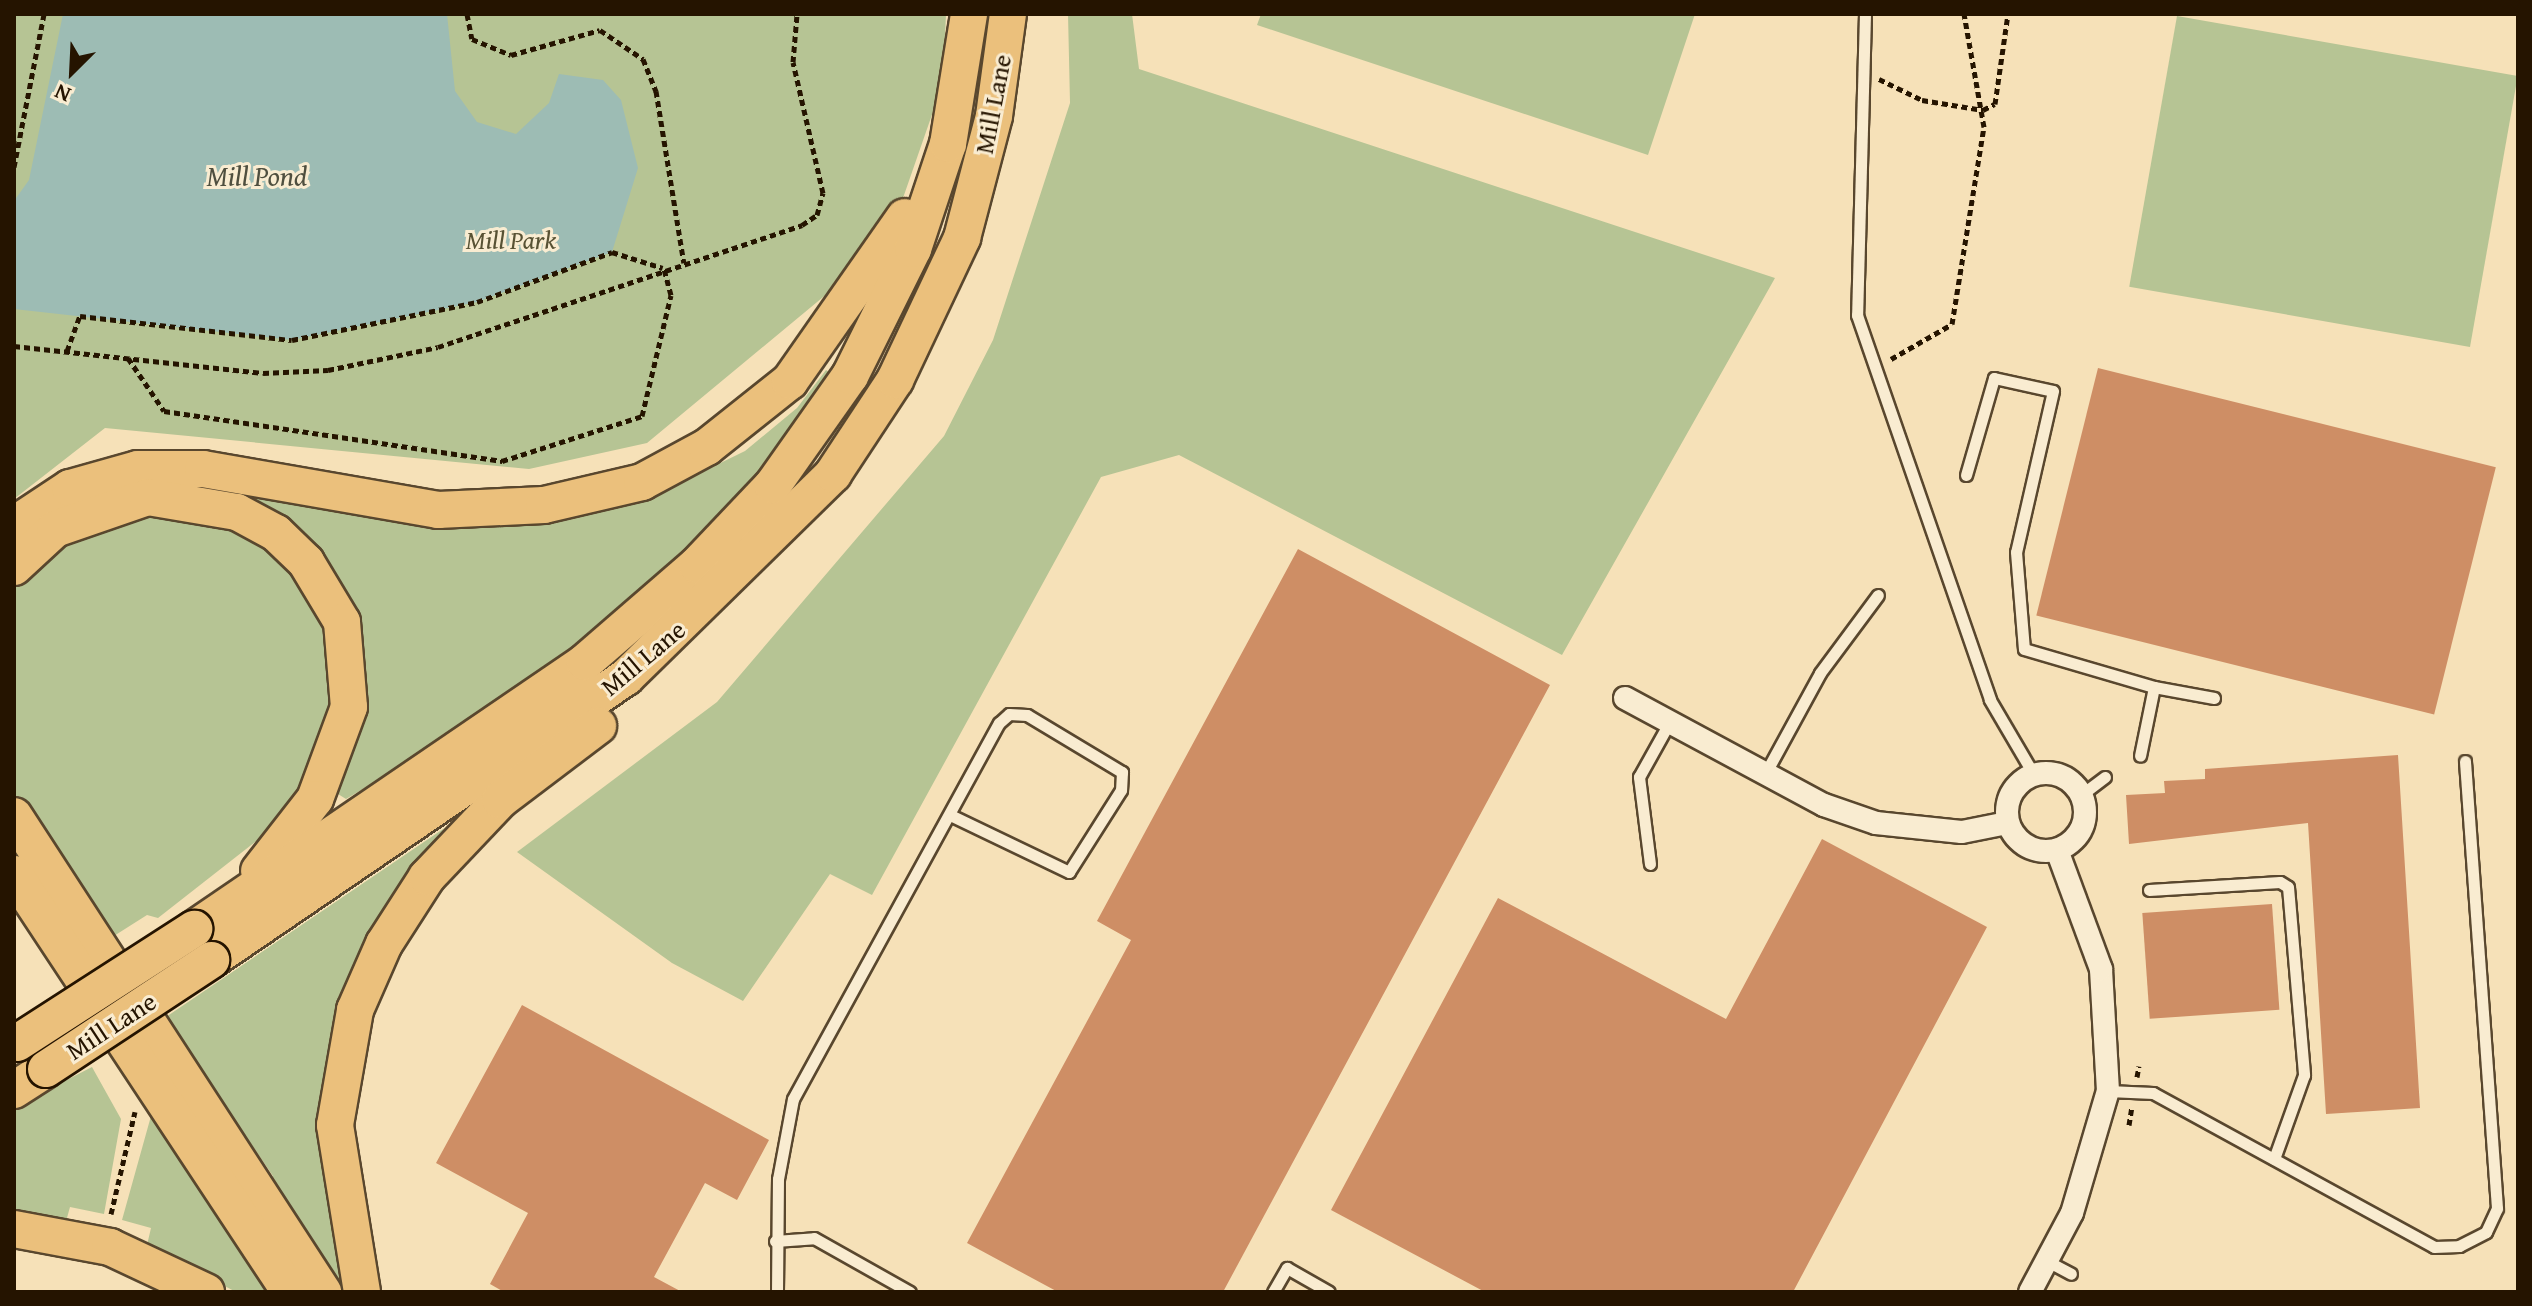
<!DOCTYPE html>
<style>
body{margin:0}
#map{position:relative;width:2532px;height:1306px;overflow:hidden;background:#f6e1b8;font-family:"Gentium Book Plus",serif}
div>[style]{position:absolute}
.green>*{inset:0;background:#b6c494;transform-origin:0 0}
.water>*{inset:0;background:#9dbcb4}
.building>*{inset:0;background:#ce8e65;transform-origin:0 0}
.path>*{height:5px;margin-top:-2.5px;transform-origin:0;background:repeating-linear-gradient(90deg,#251400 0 6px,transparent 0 10px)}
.roads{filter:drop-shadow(2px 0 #59472e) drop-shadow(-2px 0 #59472e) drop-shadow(0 2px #59472e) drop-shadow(0 -2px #59472e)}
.service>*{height:11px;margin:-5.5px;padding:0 5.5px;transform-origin:5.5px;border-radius:5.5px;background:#f9ecd1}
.minor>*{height:22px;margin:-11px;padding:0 11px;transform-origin:11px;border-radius:11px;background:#f9ecd1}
.minor>.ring{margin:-11px;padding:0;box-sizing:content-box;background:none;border:22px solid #f9ecd1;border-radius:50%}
.primary>*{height:36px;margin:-18px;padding:0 18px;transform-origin:18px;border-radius:18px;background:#ebc07c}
.bridges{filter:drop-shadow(2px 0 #251400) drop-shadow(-2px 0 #251400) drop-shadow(0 2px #251400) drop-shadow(0 -2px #251400)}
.primary-bridge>*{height:36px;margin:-18px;padding:0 18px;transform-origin:18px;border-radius:18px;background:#ebc07c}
span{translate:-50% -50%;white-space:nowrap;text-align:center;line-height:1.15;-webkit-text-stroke:6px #f9ecd1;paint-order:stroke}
.street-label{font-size:26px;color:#251400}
.park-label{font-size:26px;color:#585234;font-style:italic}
.water-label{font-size:28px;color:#4f4f3f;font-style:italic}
.frame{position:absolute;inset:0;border:16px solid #251400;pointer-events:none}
.north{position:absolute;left:32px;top:32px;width:80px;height:80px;-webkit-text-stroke:6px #f9ecd1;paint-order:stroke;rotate:204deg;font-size:22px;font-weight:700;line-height:32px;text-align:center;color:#251400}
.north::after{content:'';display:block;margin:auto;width:28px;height:36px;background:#251400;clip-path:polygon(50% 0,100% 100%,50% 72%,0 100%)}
</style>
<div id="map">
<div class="green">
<i style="clip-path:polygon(14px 14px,946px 14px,943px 83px,887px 244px,647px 443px,529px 469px,105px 428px,14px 499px)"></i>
<i style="clip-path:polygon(1068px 14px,1132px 14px,1139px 69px,1775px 278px,1562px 655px,1179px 455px,1101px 477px,872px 895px,830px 874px,743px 1001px,672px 963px,517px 852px,717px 702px,944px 436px,993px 340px,1070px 103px)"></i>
<i style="clip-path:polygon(1261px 14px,1695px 14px,1648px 155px,1257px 25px)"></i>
<i style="left:2177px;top:16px;width:346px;height:275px;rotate:10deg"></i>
<i style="clip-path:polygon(826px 370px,833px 375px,803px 420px,731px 511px,531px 689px,346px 799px,338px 794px,360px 715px,354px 628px,223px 493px,148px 477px,461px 526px,551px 521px,659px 493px,745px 451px,797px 408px)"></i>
<i style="clip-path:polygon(108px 514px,207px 515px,282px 556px,328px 628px,333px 733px,282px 821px,158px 918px,147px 915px,106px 941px,14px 797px,14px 579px)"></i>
<i style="clip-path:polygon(480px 804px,399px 905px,326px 1150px,335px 1250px,348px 1292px,337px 1292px,267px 1184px,273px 1176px,247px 1138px,237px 1139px,163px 1019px)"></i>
<i style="clip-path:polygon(92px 1067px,121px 1119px,104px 1214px,70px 1207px,65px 1225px,14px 1219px,14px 1107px)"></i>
<i style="clip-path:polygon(151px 1116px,259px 1274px,271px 1292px,236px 1292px,147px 1245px,151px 1228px,122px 1220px)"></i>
</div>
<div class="water">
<i style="clip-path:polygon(63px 14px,447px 14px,455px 91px,477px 122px,516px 134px,549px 103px,559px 74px,603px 80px,621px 100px,638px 168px,612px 252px,477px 302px,292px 340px,14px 309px,14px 201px,29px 180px)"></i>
</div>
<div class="building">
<i style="left:2098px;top:368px;width:410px;height:255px;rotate:14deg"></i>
<i style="clip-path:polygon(1298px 549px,1550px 685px,1223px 1292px,1058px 1292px,967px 1243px,1131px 940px,1097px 921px)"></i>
<i style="clip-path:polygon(2398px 755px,2420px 1108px,2326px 1114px,2308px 823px,2129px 844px,2126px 795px,2165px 793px,2164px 781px,2205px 779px,2205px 769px)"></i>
<i style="clip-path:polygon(1822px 839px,1987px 927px,1793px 1292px,1485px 1292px,1331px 1210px,1498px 898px,1726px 1019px)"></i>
<i style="left:2272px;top:904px;width:106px;height:130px;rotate:86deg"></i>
<i style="clip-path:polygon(522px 1005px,769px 1140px,737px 1200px,705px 1183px,654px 1277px,682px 1292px,504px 1292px,490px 1284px,528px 1213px,436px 1163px)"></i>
</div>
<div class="path">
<i style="left:467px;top:14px;width:25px;rotate:79deg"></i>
<i style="left:472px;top:39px;width:42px;rotate:22.3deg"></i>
<i style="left:511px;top:55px;width:92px;rotate:-15.7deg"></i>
<i style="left:600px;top:30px;width:52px;rotate:34deg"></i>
<i style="left:643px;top:59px;width:35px;rotate:68deg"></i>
<i style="left:656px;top:91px;width:174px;rotate:80.8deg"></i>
<i style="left:1879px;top:79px;width:48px;rotate:26deg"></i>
<i style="left:1922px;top:100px;width:62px;rotate:9.3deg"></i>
<i style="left:1983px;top:110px;width:13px;rotate:-27deg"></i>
<i style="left:1995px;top:104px;width:91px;rotate:-81.8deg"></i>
<i style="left:14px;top:167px;width:156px;rotate:-78.9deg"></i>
<i style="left:14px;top:346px;width:250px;rotate:6.2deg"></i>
<i style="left:263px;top:373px;width:65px;rotate:-2.6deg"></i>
<i style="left:328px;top:370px;width:112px;rotate:-11.8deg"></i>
<i style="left:438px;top:347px;width:384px;rotate:-18.5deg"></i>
<i style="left:802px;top:225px;width:18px;rotate:-34deg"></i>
<i style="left:817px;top:215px;width:23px;rotate:-75deg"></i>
<i style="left:823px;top:193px;width:134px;rotate:-102.9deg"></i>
<i style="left:793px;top:62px;width:48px;rotate:-85.2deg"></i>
<i style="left:67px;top:351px;width:37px;rotate:-70deg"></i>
<i style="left:80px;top:316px;width:213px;rotate:6.5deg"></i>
<i style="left:292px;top:340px;width:189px;rotate:-11.6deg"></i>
<i style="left:477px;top:302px;width:144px;rotate:-20.3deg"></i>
<i style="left:612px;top:252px;width:53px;rotate:17.4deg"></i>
<i style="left:128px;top:358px;width:64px;rotate:55.8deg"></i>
<i style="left:164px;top:411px;width:342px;rotate:8.4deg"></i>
<i style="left:502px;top:461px;width:147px;rotate:-17.8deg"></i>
<i style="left:642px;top:416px;width:124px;rotate:-76.5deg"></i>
<i style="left:671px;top:295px;width:28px;rotate:-105deg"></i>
<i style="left:1891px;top:359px;width:70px;rotate:-29.8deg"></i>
<i style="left:1952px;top:324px;width:200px;rotate:-80.8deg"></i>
<i style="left:1984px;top:127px;width:115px;rotate:-100deg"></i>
<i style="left:2137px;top:1077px;width:11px;rotate:-80deg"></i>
<i style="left:2129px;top:1125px;width:18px;rotate:-81deg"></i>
<i style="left:111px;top:1214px;width:105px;rotate:-76.8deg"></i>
<i style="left:89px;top:1292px;width:2px"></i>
</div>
<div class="roads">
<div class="service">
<i style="left:1865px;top:14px;width:301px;rotate:91.5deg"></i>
<i style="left:1857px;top:315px;width:407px;rotate:70.9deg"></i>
<i style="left:1990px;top:700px;width:87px;rotate:59.6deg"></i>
<i style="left:1966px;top:475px;width:101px;rotate:-73.9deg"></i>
<i style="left:1994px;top:378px;width:60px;rotate:12.4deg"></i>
<i style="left:2053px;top:391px;width:165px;rotate:102.9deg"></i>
<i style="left:2016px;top:552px;width:97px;rotate:85.3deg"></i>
<i style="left:2024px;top:649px;width:135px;rotate:16.3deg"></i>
<i style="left:2154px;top:687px;width:70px;rotate:101.5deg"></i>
<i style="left:2154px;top:687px;width:61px;rotate:10.4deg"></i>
<i style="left:1765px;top:774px;width:115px;rotate:-61.4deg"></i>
<i style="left:1820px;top:673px;width:97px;rotate:-53.4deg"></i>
<i style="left:2081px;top:795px;width:30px;rotate:-37deg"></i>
<i style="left:1650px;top:864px;width:88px;rotate:-97.2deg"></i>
<i style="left:1639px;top:777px;width:62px;rotate:-60.9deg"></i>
<i style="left:2149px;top:890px;width:131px;rotate:-3.5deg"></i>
<i style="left:2280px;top:882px;width:9px;rotate:32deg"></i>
<i style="left:2288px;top:887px;width:189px;rotate:85.1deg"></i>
<i style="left:2304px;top:1075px;width:89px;rotate:109.7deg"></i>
<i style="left:2108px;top:1091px;width:45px;rotate:2.5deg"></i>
<i style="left:2153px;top:1093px;width:320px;rotate:28.7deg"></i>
<i style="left:2434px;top:1247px;width:25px;rotate:-2deg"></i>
<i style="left:2459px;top:1246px;width:30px;rotate:-27deg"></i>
<i style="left:2486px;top:1232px;width:26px;rotate:-65deg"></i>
<i style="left:2497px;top:1208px;width:448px;rotate:-94.1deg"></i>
<i style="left:775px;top:1241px;width:39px;rotate:-4deg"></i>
<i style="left:814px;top:1238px;width:110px;rotate:29.4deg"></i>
<i style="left:2047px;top:1261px;width:27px;rotate:28deg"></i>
<i style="left:777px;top:1292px;width:113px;rotate:-89.5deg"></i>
<i style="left:778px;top:1179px;width:81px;rotate:-79.4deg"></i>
<i style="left:793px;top:1099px;width:429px;rotate:-61.3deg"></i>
<i style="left:999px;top:723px;width:13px;rotate:-42deg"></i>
<i style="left:1009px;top:714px;width:18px;rotate:3deg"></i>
<i style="left:1027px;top:715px;width:111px;rotate:31deg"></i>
<i style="left:1122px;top:772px;width:18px;rotate:93deg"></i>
<i style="left:1121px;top:790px;width:97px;rotate:122.4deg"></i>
<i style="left:1069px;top:872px;width:130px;rotate:-154.4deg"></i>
<i style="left:1273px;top:1292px;width:28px;rotate:-60deg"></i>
<i style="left:1287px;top:1268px;width:48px;rotate:29.7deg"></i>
</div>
<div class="minor">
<i style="left:1625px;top:698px;width:226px;rotate:28.3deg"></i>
<i style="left:1824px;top:805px;width:55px;rotate:19.1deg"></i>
<i style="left:1876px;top:823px;width:86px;rotate:6deg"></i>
<i style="left:1962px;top:832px;width:46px;rotate:-11.3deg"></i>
<i class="ring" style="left:2007px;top:773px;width:56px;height:56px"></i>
<i style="left:2030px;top:1292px;width:89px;rotate:-62deg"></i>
<i style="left:2072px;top:1213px;width:127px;rotate:-73.6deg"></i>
<i style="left:2108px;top:1091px;width:122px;rotate:-93.3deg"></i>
<i style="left:2101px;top:969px;width:127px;rotate:-110.3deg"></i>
</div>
<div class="primary">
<i style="left:14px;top:525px;width:67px;rotate:-33.5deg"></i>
<i style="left:70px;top:488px;width:71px;rotate:-15.6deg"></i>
<i style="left:138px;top:469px;width:65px"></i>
<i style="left:203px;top:469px;width:239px;rotate:9.9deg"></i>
<i style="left:438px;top:510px;width:106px;rotate:-2.7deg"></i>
<i style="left:544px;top:505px;width:101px;rotate:-13.2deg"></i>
<i style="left:642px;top:482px;width:74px;rotate:-28.3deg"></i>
<i style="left:707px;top:447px;width:106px;rotate:-38.5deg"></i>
<i style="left:790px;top:381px;width:200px;rotate:-55deg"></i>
<i style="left:14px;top:567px;width:56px;rotate:-42.8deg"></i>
<i style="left:55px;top:529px;width:98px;rotate:-19deg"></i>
<i style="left:148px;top:497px;width:90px;rotate:9.6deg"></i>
<i style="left:237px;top:512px;width:44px;rotate:28.3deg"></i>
<i style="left:276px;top:533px;width:42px;rotate:44deg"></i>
<i style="left:306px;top:562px;width:70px;rotate:59deg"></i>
<i style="left:342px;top:622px;width:85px;rotate:85.3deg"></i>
<i style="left:349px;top:707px;width:98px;rotate:110.3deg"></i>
<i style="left:315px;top:799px;width:91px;rotate:127.9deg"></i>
<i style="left:14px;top:816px;width:568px;rotate:57.01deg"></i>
<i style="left:14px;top:874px;width:501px;rotate:56.56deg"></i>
<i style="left:194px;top:929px;width:473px;rotate:-34.3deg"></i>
<i style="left:585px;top:662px;width:148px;rotate:-40.9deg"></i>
<i style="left:697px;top:565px;width:110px;rotate:-46.5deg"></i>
<i style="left:773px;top:485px;width:133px;rotate:-54.8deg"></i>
<i style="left:850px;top:376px;width:142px;rotate:-63.6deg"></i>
<i style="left:913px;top:249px;width:111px;rotate:-71.6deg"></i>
<i style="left:948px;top:144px;width:132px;rotate:-80.8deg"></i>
<i style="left:211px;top:960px;width:502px;rotate:-34.29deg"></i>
<i style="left:626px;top:677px;width:290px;rotate:-44.4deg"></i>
<i style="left:833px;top:474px;width:113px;rotate:-56.6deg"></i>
<i style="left:895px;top:380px;width:157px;rotate:-64.7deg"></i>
<i style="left:962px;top:238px;width:126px;rotate:-75.3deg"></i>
<i style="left:994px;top:116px;width:103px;rotate:-82.2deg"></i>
<i style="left:14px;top:1090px;width:38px;rotate:-33deg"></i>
<i style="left:14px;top:1229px;width:98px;rotate:10.6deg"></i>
<i style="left:110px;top:1247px;width:106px;rotate:25.1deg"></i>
<i style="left:362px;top:1292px;width:169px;rotate:-99.2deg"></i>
<i style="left:335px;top:1125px;width:117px;rotate:-80.1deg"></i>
<i style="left:355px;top:1010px;width:72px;rotate:-66.3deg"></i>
<i style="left:384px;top:944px;width:80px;rotate:-57.3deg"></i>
<i style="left:427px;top:877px;width:106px;rotate:-46.5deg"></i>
<i style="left:500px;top:800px;width:123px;rotate:-37.1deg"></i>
</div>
</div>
<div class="bridges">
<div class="primary-bridge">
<i style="left:17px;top:1043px;width:211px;rotate:-32.8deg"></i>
<i style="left:46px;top:1069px;width:198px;rotate:-33.4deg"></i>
</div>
</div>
<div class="street-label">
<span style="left:993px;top:104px;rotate:-79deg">Mill Lane</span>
<span style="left:643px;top:658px;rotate:-40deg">Mill Lane</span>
<span style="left:111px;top:1026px;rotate:-33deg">Mill Lane</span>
</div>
<div class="park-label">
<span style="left:511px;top:240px">Mill Park</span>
</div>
<div class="water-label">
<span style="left:257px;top:176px">Mill Pond</span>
</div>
<div class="frame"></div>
<div class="north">N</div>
</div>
